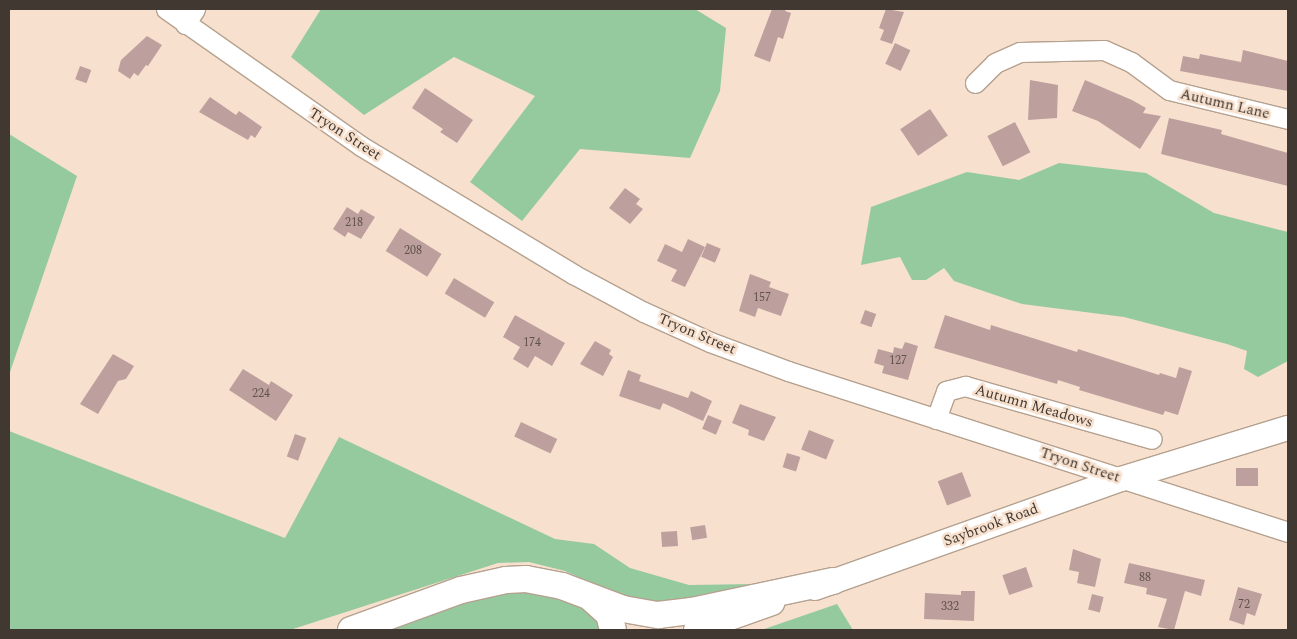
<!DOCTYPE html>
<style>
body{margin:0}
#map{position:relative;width:1297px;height:639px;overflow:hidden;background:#f7e1ce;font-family:Spectral,serif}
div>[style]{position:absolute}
.green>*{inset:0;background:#95ca9e}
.building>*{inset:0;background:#bda09e;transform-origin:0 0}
.roads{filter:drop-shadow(1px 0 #b5a18f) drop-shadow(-1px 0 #b5a18f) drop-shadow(0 1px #b5a18f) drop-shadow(0 -1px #b5a18f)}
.minor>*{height:19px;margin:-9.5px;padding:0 9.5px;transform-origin:9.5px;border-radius:9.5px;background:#fff}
.major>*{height:24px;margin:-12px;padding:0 12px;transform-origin:12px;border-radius:12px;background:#fff}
.highway>*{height:26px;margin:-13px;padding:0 13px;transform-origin:13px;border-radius:13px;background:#fff}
span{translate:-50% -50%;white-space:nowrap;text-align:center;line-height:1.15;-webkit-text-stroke:5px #f7e1ce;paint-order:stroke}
.number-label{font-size:12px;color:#60524c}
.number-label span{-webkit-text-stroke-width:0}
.street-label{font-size:15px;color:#413831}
.frame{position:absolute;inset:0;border:10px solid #413831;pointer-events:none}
</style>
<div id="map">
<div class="green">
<i style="clip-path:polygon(321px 9px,695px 9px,726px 28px,720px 91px,690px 158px,580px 149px,522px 221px,470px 182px,535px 96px,454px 57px,364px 115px,291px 57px)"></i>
<i style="clip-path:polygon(9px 134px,77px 176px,9px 375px)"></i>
<i style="clip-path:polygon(1059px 163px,1146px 173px,1214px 213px,1288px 232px,1288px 361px,1258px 377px,1244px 369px,1247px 351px,1227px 344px,1124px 317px,1022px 304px,954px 281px,944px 268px,926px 280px,912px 280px,900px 257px,861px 265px,871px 207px,967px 172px,1019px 180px)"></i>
<i style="clip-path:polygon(9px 431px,285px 538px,339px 437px,555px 539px,594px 544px,630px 568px,689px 585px,755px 584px,678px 606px,626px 599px,565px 571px,529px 562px,498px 563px,290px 630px,9px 630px)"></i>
<i style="clip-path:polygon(512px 589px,564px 597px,598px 615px,603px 630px,383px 630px,480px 596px)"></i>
<i style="clip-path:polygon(837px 604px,853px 630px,761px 630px)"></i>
</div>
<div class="building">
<i style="clip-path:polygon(772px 9px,786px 9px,785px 11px,791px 13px,783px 39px,778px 37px,770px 62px,754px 56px)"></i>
<i style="clip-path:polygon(886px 9px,904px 12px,892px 44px,880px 40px,884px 30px,879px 28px)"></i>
<i style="clip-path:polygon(147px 36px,162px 45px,148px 66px,146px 65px,138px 76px,134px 73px,130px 79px,118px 71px,121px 60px)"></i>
<i style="left:895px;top:43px;width:17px;height:23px;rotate:25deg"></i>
<i style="clip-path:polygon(1243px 50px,1288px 61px,1288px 91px,1180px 71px,1183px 56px,1199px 59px,1200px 54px,1241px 62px)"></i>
<i style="left:80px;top:66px;width:12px;height:14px;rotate:20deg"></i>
<i style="clip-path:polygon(1030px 80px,1058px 85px,1057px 118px,1028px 120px)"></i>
<i style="clip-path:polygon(1085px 80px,1132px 100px,1146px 108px,1143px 113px,1161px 116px,1140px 149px,1098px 121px,1072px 111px)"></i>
<i style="clip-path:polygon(425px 88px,473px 120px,457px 143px,440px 132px,443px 129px,412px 108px)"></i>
<i style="clip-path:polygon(210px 97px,236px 115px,239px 111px,262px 127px,255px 138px,251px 135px,248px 140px,199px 112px)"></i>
<i style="left:930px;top:109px;width:32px;height:36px;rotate:56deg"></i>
<i style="clip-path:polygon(1169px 118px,1222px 130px,1221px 134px,1288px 153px,1288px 186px,1161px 154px)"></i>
<i style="left:1015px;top:122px;width:34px;height:31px;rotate:63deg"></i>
<i style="clip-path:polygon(625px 188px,640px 199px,636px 204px,643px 209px,630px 224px,609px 208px)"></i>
<i style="clip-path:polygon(347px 207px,358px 214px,361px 209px,375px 217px,361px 239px,348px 232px,345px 237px,333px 229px)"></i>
<i style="left:400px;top:228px;width:49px;height:27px;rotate:32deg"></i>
<i style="clip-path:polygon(688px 239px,705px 247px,685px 287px,671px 281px,677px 270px,657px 261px,665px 244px,682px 252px)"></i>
<i style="left:707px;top:243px;width:15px;height:15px;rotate:23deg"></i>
<i style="clip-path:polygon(750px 274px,771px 282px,769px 287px,789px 294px,781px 316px,758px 308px,755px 317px,739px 311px)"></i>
<i style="left:454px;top:278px;width:47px;height:18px;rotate:31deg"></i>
<i style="left:865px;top:310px;width:12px;height:14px;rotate:20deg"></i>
<i style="clip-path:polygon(515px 315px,565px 343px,552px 366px,535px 356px,528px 368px,513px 359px,520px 347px,503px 337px)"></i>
<i style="clip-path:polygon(945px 315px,990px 330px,991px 325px,1077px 352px,1078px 349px,1159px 375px,1160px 373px,1176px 378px,1179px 367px,1192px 371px,1178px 415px,1165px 411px,1163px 415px,1079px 390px,1080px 387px,1058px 380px,1057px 384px,934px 348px)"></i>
<i style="clip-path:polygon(595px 341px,611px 350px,609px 354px,613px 357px,603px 376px,580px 364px)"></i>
<i style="clip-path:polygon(905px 342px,918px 346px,908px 380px,882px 373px,884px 366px,874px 363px,878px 349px,893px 353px,894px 347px,902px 349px)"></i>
<i style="clip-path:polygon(113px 354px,134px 366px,126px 379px,118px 381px,98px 414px,80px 404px)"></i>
<i style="clip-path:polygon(243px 369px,269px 385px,271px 381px,293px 395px,276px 421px,229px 390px)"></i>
<i style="clip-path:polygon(628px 370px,641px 375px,639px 381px,688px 398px,691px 391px,712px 401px,703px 421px,663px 403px,660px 410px,619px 396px)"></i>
<i style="clip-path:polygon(740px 404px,776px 417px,764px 441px,748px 435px,749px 430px,732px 423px)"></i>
<i style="left:708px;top:415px;width:15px;height:15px;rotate:23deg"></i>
<i style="left:521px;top:422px;width:40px;height:16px;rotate:25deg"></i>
<i style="left:809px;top:430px;width:27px;height:21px;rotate:22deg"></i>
<i style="left:295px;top:434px;width:12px;height:24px;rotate:20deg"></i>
<i style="left:787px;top:453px;width:14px;height:15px;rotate:17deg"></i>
<i style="left:1236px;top:468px;width:22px;height:18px"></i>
<i style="left:962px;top:472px;width:26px;height:26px;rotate:69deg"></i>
<i style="left:705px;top:525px;width:13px;height:15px;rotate:81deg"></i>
<i style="left:677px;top:531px;width:15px;height:16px;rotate:86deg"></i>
<i style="clip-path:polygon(1073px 549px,1101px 559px,1095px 587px,1077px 583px,1079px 572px,1069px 570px)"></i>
<i style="clip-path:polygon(1129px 563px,1205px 580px,1201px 596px,1185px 591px,1174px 630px,1158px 627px,1167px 599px,1146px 594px,1147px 588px,1124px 583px)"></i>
<i style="left:1026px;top:567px;width:21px;height:25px;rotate:71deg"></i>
<i style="clip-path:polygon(1238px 587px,1262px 594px,1255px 616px,1247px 613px,1244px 625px,1229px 620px)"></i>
<i style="clip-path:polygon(961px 591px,975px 591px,974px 621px,924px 619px,925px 593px,961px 595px)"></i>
<i style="left:1092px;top:594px;width:12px;height:16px;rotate:14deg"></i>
</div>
<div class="roads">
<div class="minor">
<i style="left:166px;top:9px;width:238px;rotate:35.1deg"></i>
<i style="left:361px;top:146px;width:248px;rotate:31.1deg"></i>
<i style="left:573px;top:274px;width:81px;rotate:28.2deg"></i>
<i style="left:644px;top:312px;width:72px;rotate:24.4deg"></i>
<i style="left:710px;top:342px;width:83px;rotate:20.4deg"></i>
<i style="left:788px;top:371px;width:525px;rotate:17.85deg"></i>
<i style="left:185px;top:24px;width:18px;rotate:-56deg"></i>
<i style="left:975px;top:83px;width:28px;rotate:-45deg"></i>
<i style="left:995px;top:63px;width:27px;rotate:-24deg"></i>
<i style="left:1020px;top:52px;width:84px;rotate:-1.4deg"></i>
<i style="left:1104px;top:50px;width:30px;rotate:24deg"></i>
<i style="left:1131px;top:62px;width:47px;rotate:36.4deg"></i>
<i style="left:1169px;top:90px;width:122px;rotate:13.7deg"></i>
<i style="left:936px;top:419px;width:30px;rotate:-70deg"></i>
<i style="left:946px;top:391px;width:20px;rotate:-15deg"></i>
<i style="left:965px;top:386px;width:194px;rotate:15.8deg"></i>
</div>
<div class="major">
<i style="left:815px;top:588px;width:325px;rotate:-19.6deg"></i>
<i style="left:1121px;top:479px;width:175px;rotate:-17deg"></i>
<i style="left:696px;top:630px;width:81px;rotate:-19.6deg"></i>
</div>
<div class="highway">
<i style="left:591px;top:598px;width:24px;rotate:42deg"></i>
<i style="left:609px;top:614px;width:16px;rotate:76deg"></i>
<i style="left:351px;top:630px;width:117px;rotate:-20deg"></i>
<i style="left:461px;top:590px;width:46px;rotate:-12.5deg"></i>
<i style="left:506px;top:580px;width:20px;rotate:-3deg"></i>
<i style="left:526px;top:579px;width:37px;rotate:11deg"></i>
<i style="left:562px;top:586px;width:65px;rotate:20.7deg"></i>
<i style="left:623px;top:609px;width:36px;rotate:10deg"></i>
<i style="left:658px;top:615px;width:34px;rotate:-7deg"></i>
<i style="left:692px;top:611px;width:144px;rotate:-12deg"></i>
</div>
</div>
<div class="number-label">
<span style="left:354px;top:223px">218</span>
<span style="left:413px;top:251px">208</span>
<span style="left:762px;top:298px">157</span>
<span style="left:532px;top:343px">174</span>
<span style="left:898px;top:361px">127</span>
<span style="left:261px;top:394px">224</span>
<span style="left:1145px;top:578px">88</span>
<span style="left:1244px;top:605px">72</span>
<span style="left:950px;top:607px">332</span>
</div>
<div class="street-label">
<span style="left:1225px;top:104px;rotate:13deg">Autumn Lane</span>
<span style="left:345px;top:134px;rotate:33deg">Tryon Street</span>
<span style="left:697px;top:334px;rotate:23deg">Tryon Street</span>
<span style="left:1034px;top:406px;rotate:16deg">Autumn Meadows</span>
<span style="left:1080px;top:465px;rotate:18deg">Tryon Street</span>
<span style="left:991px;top:525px;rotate:-20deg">Saybrook Road</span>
</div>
<div class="frame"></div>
</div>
